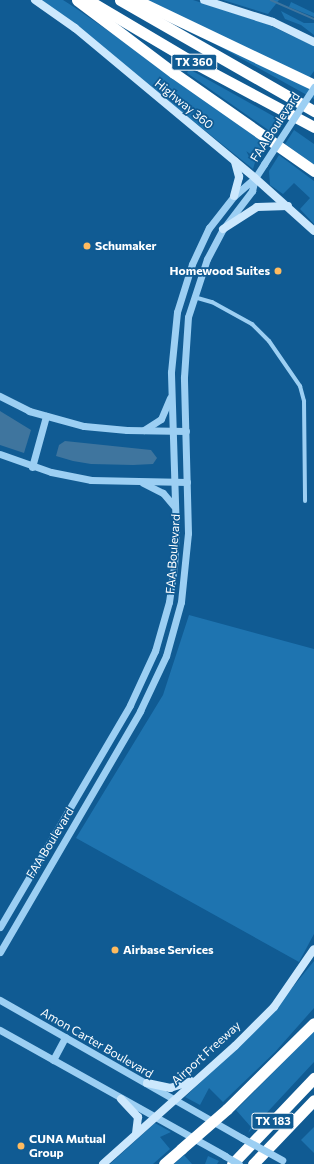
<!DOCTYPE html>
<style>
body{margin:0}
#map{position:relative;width:314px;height:1164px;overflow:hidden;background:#105b93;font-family:Commissioner,sans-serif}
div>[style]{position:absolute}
.green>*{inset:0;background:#1e74b0}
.water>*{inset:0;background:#3f759e}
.stream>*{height:1.5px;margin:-0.75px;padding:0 0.75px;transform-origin:0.75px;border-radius:0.75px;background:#3f759e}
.minor>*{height:4px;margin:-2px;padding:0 2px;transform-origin:2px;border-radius:2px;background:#9ccff3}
.tertiary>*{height:7px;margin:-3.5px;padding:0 3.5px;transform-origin:3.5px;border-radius:3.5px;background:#9ccff3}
.secondary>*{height:8px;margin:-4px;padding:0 4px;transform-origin:4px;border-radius:4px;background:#cce8fd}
.motorway>*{height:11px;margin:-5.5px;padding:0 5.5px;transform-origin:5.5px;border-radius:5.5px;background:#fff}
.tertiary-bridge>*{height:7px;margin:-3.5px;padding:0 3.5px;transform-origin:3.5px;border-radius:3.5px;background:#9ccff3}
.motorway-bridge>*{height:11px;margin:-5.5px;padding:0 5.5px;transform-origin:5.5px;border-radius:5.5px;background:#fff}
.dots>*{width:11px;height:11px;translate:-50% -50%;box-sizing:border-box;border:2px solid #105b93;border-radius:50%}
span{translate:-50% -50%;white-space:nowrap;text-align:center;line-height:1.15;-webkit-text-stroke:3.5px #105b93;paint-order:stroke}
.shield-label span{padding:1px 3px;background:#105b93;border:1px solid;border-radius:3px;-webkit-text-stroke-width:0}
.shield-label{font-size:11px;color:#fff;font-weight:700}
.street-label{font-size:12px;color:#fff}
.poi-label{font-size:12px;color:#fff;font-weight:700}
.left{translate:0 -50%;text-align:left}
.right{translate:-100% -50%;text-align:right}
</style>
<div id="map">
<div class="green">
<i style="clip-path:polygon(42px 0,63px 0,74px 7px,192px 89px,266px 145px,256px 159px,253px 169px)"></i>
<i style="clip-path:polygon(147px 0,193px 0,267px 24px,314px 46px,314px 71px,309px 78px)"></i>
<i style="clip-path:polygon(223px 0,279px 0,268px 14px)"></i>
<i style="clip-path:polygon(291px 2px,314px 13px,314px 17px,289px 7px)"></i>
<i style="clip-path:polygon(281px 11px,304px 23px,314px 23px,314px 35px,301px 25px,285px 19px)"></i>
<i style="clip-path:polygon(202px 37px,314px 88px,314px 99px,226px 50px)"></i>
<i style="clip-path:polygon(189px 69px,282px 121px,274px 134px,187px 73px)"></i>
<i style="clip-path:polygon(294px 130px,314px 144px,314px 165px,285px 144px)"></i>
<i style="clip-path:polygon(279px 155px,314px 181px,314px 224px,300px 209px,310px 198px,294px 183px,283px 194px,270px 185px,269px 171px)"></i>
<i style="clip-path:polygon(189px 615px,314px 649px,314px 934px,299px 962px,76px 838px,163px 695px)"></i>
<i style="clip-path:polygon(314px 961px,314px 1008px,275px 1052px,223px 1102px,209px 1088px,200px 1105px,185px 1097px,266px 1020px)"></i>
<i style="clip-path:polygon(314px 1031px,314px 1062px,248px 1133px,251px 1127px,236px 1110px)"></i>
<i style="clip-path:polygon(155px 1123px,171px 1132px,160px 1137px,170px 1149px,153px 1164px,110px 1164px)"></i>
<i style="clip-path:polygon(314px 1127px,314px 1153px,301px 1140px)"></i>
<i style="clip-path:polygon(184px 1155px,192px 1164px,174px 1164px)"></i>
<i style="clip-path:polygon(208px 1156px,219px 1161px,217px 1164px,205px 1164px)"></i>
</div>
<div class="water">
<i style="clip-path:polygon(0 411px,31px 430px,24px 453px,0 445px)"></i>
<i style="clip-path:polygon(65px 441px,151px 450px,157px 458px,153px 464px,133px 465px,91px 464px,73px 461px,56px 456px,59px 445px)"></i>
</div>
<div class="stream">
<i style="left:271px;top:0;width:47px;rotate:23.8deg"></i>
</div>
<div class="minor">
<i style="left:194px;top:297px;width:19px;rotate:16deg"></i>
<i style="left:212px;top:302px;width:46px;rotate:28.8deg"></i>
<i style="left:252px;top:324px;width:24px;rotate:45deg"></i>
<i style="left:269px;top:341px;width:55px;rotate:55.4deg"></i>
<i style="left:300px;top:386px;width:16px;rotate:75deg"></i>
<i style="left:304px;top:401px;width:100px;rotate:89.4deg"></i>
</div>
<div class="tertiary">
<i style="left:0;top:396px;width:33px;rotate:27deg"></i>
<i style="left:29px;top:411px;width:57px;rotate:15.3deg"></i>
<i style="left:84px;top:426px;width:43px;rotate:5.3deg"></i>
<i style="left:127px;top:430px;width:59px;rotate:1deg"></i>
<i style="left:144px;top:430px;width:20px;rotate:-33deg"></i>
<i style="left:161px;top:419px;width:23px;rotate:-67deg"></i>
<i style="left:0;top:454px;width:54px;rotate:19.4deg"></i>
<i style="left:51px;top:472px;width:41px;rotate:11.3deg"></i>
<i style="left:91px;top:480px;width:96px;rotate:1.2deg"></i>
<i style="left:32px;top:467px;width:53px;rotate:-74.6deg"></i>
<i style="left:143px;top:483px;width:22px;rotate:27deg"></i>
<i style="left:163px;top:493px;width:17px;rotate:50deg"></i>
<i style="left:0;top:927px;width:257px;rotate:-59.6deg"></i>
<i style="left:130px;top:705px;width:60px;rotate:-65.2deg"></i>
<i style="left:155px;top:651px;width:51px;rotate:-74.1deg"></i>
<i style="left:169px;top:602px;width:35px;rotate:-82deg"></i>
<i style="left:174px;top:567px;width:34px;rotate:-87deg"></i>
<i style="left:176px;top:533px;width:161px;rotate:-91.8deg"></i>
<i style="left:171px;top:372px;width:60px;rotate:-84.3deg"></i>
<i style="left:177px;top:312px;width:50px;rotate:-72.6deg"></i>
<i style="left:192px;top:264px;width:40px;rotate:-65deg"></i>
<i style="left:209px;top:228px;width:41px;rotate:-52deg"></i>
<i style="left:234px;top:196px;width:28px;rotate:-41deg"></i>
<i style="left:0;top:952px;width:279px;rotate:-59.8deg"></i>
<i style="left:140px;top:711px;width:61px;rotate:-64.7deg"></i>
<i style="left:166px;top:656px;width:56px;rotate:-74.5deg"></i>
<i style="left:181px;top:602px;width:69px;rotate:-84.2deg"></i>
<i style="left:188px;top:533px;width:156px;rotate:-91.5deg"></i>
<i style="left:184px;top:377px;width:60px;rotate:-86.2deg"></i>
<i style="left:188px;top:317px;width:61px;rotate:-71.9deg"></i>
<i style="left:207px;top:259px;width:34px;rotate:-62deg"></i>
<i style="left:223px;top:229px;width:48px;rotate:-52.7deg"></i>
<i style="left:252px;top:191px;width:13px;rotate:-77deg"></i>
<i style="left:255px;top:178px;width:17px;rotate:-57deg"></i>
<i style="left:0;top:1000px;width:279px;rotate:29.7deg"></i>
<i style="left:0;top:1030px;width:258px;rotate:29.2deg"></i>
<i style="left:53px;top:1060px;width:26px;rotate:-62deg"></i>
</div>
<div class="secondary">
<i style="left:35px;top:0;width:49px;rotate:35deg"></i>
<i style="left:75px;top:28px;width:234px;rotate:39.8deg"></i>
<i style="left:255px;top:178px;width:79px;rotate:41.9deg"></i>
<i style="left:204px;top:0;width:72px;rotate:17.7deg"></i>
<i style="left:273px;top:22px;width:46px;rotate:26deg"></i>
<i style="left:234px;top:196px;width:20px;rotate:-75deg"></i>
<i style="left:239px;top:177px;width:16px;rotate:-105deg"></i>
<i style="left:223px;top:229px;width:40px;rotate:-32.9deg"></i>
<i style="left:257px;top:207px;width:31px;rotate:-2deg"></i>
<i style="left:147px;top:1083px;width:24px;rotate:12deg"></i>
<i style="left:170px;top:1088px;width:22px;rotate:-18deg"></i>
<i style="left:121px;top:1099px;width:25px;rotate:47deg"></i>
<i style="left:138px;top:1117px;width:16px;rotate:97deg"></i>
<i style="left:103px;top:1164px;width:177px;rotate:-41.8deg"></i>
<i style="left:235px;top:1046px;width:55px;rotate:-45deg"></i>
<i style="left:274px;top:1007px;width:70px;rotate:-55.4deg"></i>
</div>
<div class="motorway">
<i style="left:77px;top:0;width:121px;rotate:37deg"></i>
<i style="left:174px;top:73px;width:171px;rotate:35deg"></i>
<i style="left:88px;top:0;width:128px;rotate:30.6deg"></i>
<i style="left:198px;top:65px;width:132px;rotate:28.1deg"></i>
<i style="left:120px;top:0;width:224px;rotate:29.8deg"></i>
<i style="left:136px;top:0;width:197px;rotate:25.5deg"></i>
<i style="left:227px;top:1109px;width:122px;rotate:-44.7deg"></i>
<i style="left:164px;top:1164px;width:23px;rotate:-41deg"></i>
<i style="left:232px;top:1164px;width:119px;rotate:-46.4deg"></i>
<i style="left:253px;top:1164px;width:88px;rotate:-46.4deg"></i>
</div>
<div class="tertiary-bridge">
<i style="left:264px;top:164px;width:92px;rotate:-57deg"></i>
<i style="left:242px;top:1138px;width:46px;rotate:28.8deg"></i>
<i style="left:225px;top:1156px;width:16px;rotate:30deg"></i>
</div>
<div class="motorway-bridge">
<i style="left:181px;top:1149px;width:61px;rotate:-41deg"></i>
</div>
<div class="dots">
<i style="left:87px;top:246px;background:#ffbb5f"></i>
<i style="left:278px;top:271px;background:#ffbb5f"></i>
<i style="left:115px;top:950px;background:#ffbb5f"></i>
<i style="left:21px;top:1146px;background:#ffbb5f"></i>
</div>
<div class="shield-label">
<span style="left:194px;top:62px">TX 360</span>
<span style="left:273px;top:1121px">TX 183</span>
</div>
<div class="street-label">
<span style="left:184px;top:104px;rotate:39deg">Highway 360</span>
<span style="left:275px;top:127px;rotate:-57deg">FAA Boulevard</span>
<span style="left:173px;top:554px;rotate:-86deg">FAA Boulevard</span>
<span style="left:50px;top:843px;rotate:-59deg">FAA Boulevard</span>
<span style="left:97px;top:1043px;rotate:30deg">Amon Carter Boulevard</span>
<span style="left:206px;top:1053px;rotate:-42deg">Airport Freeway</span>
</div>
<div class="poi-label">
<span class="left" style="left:95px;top:246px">Schumaker</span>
<span class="right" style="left:270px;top:271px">Homewood Suites</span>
<span class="left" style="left:123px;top:950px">Airbase Services</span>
<span class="left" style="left:29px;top:1146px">CUNA Mutual<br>Group</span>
</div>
</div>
